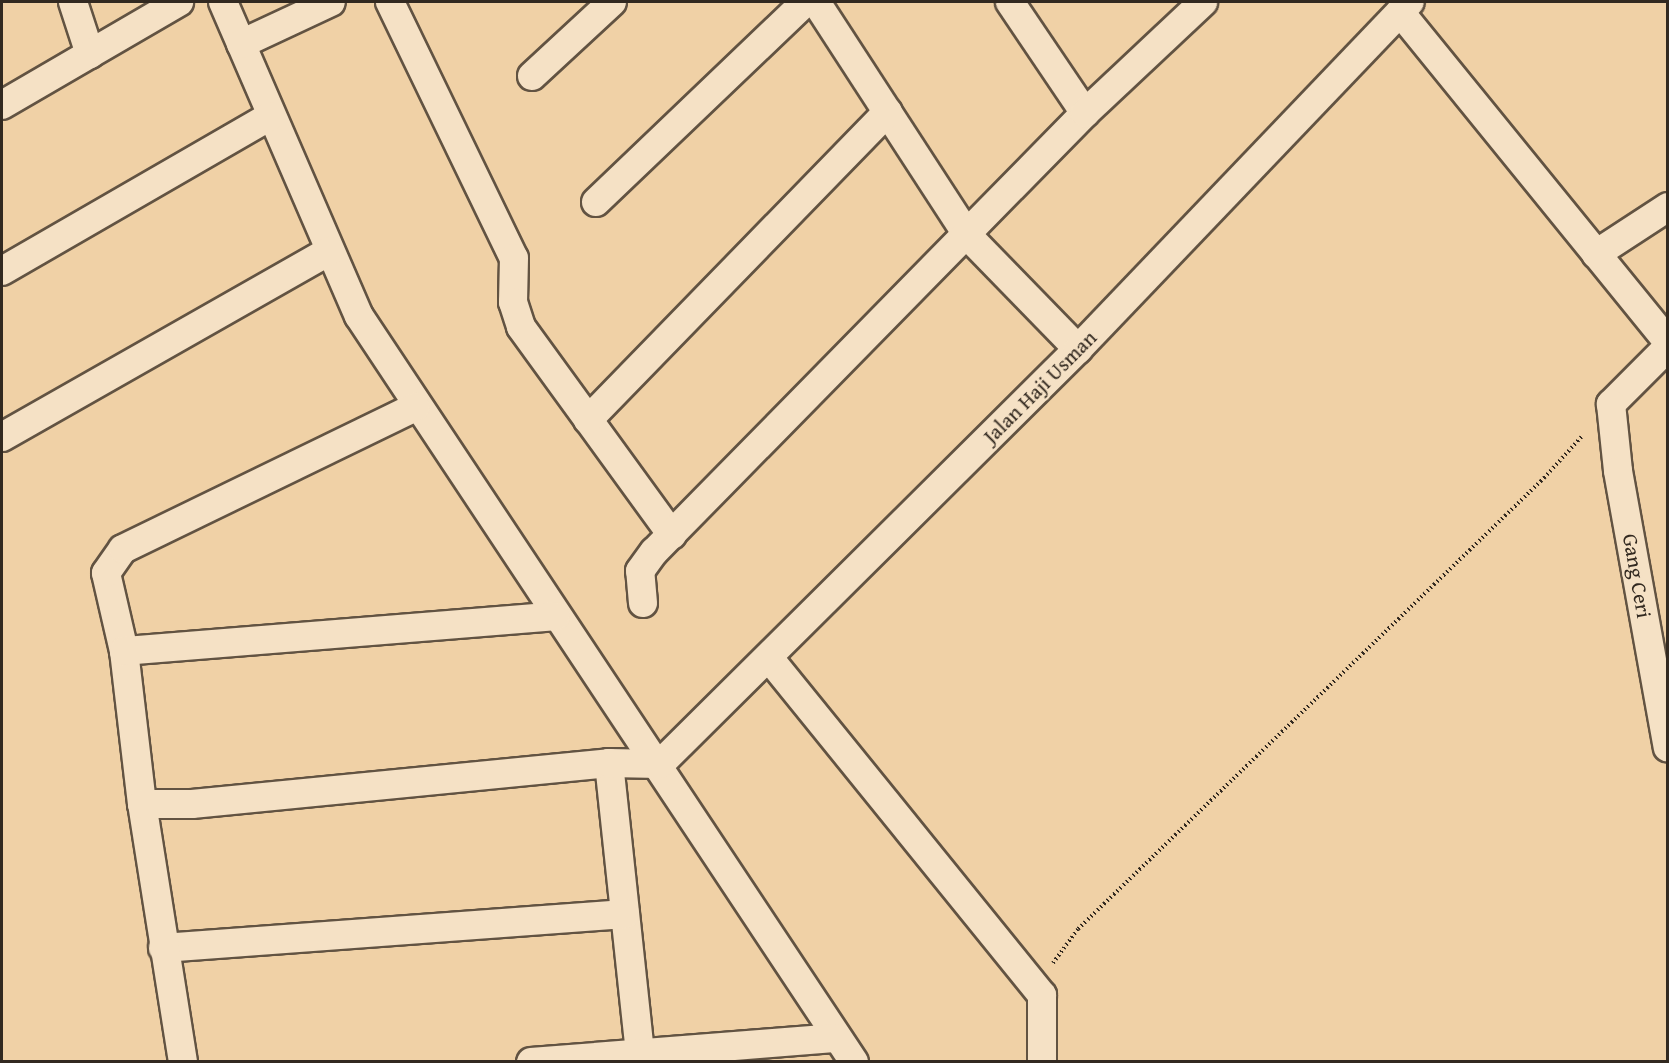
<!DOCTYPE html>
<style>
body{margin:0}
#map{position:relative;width:1669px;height:1063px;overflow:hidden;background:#f0d1a6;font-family:"Gentium Book Plus",serif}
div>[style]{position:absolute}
.path>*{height:4px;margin-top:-2px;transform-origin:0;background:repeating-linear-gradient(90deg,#322920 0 1.5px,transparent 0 4.5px)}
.roads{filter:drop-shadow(2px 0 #625342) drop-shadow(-2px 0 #625342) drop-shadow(0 2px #625342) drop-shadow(0 -2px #625342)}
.street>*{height:28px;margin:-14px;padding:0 14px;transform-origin:14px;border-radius:14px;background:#f5e1c5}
span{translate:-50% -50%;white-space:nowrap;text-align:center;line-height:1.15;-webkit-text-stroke:4.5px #f5e1c5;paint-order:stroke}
.street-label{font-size:21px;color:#322920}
.frame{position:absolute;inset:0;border:3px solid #322920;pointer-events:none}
</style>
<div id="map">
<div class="path">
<i style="left:1053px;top:963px;width:42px;rotate:-53.7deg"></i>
<i style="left:1078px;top:929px;width:649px;rotate:-44.06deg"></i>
<i style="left:1544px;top:478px;width:58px;rotate:-47.8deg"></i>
</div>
<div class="roads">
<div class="street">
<i style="left:73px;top:2px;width:55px;rotate:71.9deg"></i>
<i style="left:223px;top:2px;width:342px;rotate:66.6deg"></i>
<i style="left:359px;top:316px;width:895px;rotate:56.43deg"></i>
<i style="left:390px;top:2px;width:284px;rotate:64.2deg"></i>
<i style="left:514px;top:258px;width:44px;rotate:91.3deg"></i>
<i style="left:513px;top:302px;width:26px;rotate:72deg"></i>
<i style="left:521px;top:327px;width:257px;rotate:54deg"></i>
<i style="left:816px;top:2px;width:279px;rotate:57deg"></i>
<i style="left:968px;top:236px;width:158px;rotate:45.8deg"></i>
<i style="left:1010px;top:2px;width:134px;rotate:56deg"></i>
<i style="left:1400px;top:12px;width:425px;rotate:50.9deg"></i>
<i style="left:241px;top:44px;width:99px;rotate:-25deg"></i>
<i style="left:532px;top:76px;width:109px;rotate:-42.8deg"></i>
<i style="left:2px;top:105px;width:205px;rotate:-30.2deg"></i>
<i style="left:596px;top:202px;width:289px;rotate:-43.7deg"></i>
<i style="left:1596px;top:254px;width:86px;rotate:-33.1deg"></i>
<i style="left:2px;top:271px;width:310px;rotate:-30deg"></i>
<i style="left:1668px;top:347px;width:81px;rotate:135deg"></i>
<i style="left:1611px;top:404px;width:67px;rotate:84deg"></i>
<i style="left:1618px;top:471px;width:281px;rotate:79.8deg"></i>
<i style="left:588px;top:420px;width:430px;rotate:-45.8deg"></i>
<i style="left:2px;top:437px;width:377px;rotate:-29.6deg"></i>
<i style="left:643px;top:603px;width:32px;rotate:-95deg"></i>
<i style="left:640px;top:571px;width:24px;rotate:-54deg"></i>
<i style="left:654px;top:552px;width:615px;rotate:-45.53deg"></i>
<i style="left:1085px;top:113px;width:162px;rotate:-43.2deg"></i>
<i style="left:124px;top:651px;width:80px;rotate:-103deg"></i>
<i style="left:106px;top:573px;width:29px;rotate:-55deg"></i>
<i style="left:123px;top:549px;width:325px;rotate:-25.9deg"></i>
<i style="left:769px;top:658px;width:434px;rotate:51deg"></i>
<i style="left:1042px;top:995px;width:67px;rotate:90deg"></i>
<i style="left:609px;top:763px;width:292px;rotate:83.9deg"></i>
<i style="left:660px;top:764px;width:589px;rotate:-44.79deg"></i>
<i style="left:1078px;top:349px;width:480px;rotate:-46.3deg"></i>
<i style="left:142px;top:804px;width:154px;rotate:-96.7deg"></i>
<i style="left:124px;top:651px;width:433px;rotate:-4.6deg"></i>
<i style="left:163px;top:948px;width:463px;rotate:-4.2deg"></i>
<i style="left:183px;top:1062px;width:261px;rotate:-99deg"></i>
<i style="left:142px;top:804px;width:50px"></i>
<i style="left:192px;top:804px;width:419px;rotate:-5.6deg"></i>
<i style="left:609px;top:763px;width:51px;rotate:1.1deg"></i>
<i style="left:531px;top:1062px;width:307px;rotate:-4.5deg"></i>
</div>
</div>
<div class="street-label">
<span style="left:1040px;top:387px;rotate:-45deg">Jalan Haji Usman</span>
<span style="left:1637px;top:576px;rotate:80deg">Gang Ceri</span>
</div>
<div class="frame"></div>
</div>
